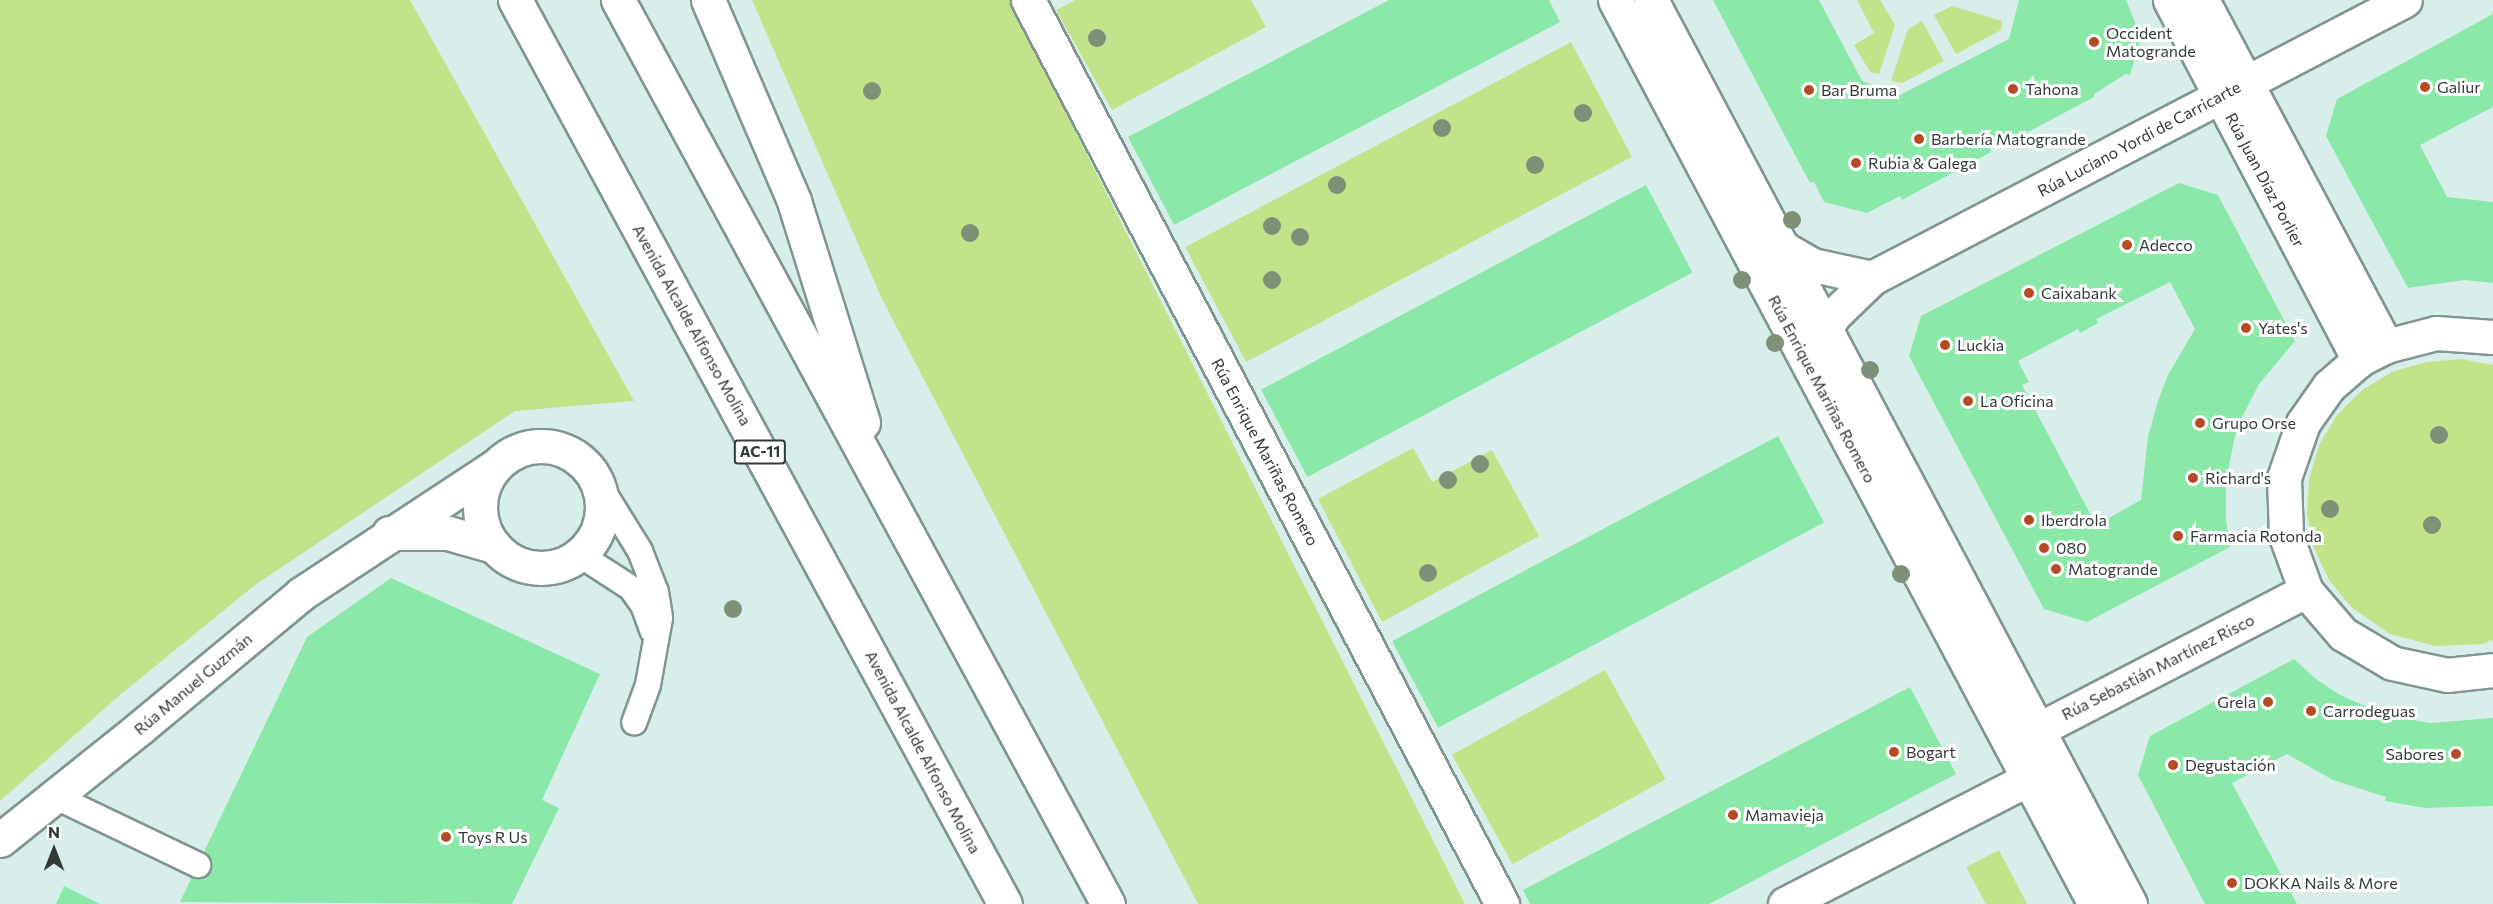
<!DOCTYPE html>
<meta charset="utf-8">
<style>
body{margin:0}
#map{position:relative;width:2493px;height:904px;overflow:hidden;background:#d8eeea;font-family:Commissioner,sans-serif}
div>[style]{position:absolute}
.green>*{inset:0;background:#c3e38a;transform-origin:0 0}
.building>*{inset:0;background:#8ae9a8;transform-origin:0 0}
.roads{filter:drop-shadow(2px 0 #819591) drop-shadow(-2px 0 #819591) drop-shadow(0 2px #819591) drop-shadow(0 -2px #819591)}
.lane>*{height:24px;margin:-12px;padding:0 12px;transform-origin:12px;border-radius:12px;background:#fff}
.street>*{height:33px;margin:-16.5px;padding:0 16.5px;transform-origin:16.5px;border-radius:16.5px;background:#fff}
.street>.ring{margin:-16.5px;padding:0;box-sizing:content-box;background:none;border:33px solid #fff;border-radius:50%}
.highway>*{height:33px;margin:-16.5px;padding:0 16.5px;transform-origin:16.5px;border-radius:16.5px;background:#fff}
.trees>*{width:18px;height:18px;margin:-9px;border-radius:50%;background:#7e9078}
.dots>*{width:16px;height:16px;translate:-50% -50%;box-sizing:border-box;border:3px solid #fff;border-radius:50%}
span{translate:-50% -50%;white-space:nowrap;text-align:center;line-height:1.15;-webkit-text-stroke:6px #fff;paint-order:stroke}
.shield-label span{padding:2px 4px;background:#fff;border:2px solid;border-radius:4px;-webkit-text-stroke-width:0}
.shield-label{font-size:15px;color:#313a38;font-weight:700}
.poi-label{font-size:16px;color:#313a38}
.left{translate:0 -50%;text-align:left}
.right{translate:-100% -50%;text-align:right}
.street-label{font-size:16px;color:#313a38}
.north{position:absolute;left:24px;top:820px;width:60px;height:60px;-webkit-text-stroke:4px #fff;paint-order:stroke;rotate:0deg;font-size:16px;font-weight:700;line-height:24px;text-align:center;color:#313a38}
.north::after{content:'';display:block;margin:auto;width:21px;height:27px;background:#313a38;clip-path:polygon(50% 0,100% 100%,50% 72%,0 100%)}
</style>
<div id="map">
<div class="green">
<i style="clip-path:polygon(0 0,410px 0,634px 401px,515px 411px,255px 585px,121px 694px,0 801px)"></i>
<i style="clip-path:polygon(752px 0,1009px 0,1465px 904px,1198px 904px,882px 299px)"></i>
<i style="clip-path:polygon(1075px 0,1251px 0,1266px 27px,1112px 110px,1056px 10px)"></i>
<i style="clip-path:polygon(1857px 0,1880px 0,1895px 25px,1879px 74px,1870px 72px,1854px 45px,1874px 33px)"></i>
<i style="clip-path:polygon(1952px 6px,2002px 21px,2001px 30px,1956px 54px,1934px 15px)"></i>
<i style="clip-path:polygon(1922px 21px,1944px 61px,1902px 83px,1891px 81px,1908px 29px)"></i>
<i style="left:1571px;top:42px;width:130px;height:437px;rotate:62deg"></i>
<i style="clip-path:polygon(2461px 359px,2493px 365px,2493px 640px,2482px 644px,2435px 646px,2390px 634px,2351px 607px,2329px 580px,2314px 548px,2307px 514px,2309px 479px,2319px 445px,2337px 415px,2362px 390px,2392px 372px,2426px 362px)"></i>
<i style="clip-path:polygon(1413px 448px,1432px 482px,1492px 450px,1539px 536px,1382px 622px,1318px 499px)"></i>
<i style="left:1605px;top:670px;width:125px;height:175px;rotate:61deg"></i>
<i style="clip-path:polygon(1999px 850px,2027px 904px,1986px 904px,1966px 867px)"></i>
</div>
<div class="building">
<i style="clip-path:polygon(1389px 0,1549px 0,1560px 22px,1174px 225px,1128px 137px)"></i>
<i style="clip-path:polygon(1713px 0,1819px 0,1862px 81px,1900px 95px,2009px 39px,2019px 0,2126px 0,2139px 32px,2137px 37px,2141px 38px,2130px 75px,2126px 74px,2094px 94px,2094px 97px,2004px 145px,2003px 142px,1990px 148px,1991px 152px,1902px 200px,1900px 196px,1867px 213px,1824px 202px,1814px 182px,1810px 183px)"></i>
<i style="clip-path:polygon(2493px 14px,2493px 107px,2420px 145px,2447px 197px,2493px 202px,2493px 283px,2464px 280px,2408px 288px,2326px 136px,2337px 99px)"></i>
<i style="clip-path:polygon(evenodd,2179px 183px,2218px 195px,2295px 341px,2259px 384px,2237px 427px,2226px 480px,2226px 519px,2230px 547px,2087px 622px,2044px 609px,1909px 356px,1921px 316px,2179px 183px,2170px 282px,2195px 329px,2168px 375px,2158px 401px,2148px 437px,2141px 500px,2096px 525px,2022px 385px,2029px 382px,2018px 361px,2078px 329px,2080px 333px,2098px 323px,2096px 319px,2170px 282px)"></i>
<i style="left:1646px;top:185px;width:99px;height:436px;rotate:62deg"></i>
<i style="left:1778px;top:436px;width:98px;height:437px;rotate:62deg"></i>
<i style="clip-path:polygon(391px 578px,600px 674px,542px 800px,559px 808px,512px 904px,180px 902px,307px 637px)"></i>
<i style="clip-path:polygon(2294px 659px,2316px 679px,2340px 695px,2383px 714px,2430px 723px,2493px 718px,2493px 806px,2425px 808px,2385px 801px,2386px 797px,2333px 780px,2287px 754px,2232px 783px,2297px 904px,2205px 904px,2138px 775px,2150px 736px)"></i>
<i style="clip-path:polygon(1910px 687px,1956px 774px,1709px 904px,1530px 904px,1523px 890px)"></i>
<i style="clip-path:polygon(64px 886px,100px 904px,56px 904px)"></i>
</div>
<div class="roads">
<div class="lane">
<i style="left:601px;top:488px;width:74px;rotate:58.2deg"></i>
<i style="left:640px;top:551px;width:44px;rotate:68.7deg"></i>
<i style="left:656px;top:592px;width:26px;rotate:81deg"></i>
<i style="left:660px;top:618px;width:68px;rotate:100.2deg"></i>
<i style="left:648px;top:685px;width:40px;rotate:110.2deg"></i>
<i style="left:580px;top:555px;width:61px;rotate:32.9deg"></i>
<i style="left:631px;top:588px;width:21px;rotate:55deg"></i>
<i style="left:643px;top:605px;width:27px;rotate:70deg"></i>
<i style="left:54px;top:796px;width:160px;rotate:25.6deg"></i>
</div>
<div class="street">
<i style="left:1028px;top:0;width:1021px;rotate:62.33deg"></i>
<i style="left:1615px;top:0;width:1024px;rotate:62.03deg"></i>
<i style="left:1651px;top:0;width:1023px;rotate:62.08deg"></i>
<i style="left:2170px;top:0;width:407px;rotate:62.3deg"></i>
<i style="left:2202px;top:0;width:392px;rotate:62deg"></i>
<i style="left:1783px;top:248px;width:34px;rotate:30deg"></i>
<i style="left:1813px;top:265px;width:60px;rotate:12.4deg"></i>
<i style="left:2493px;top:337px;width:57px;rotate:-176deg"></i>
<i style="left:2436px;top:333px;width:52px;rotate:165.4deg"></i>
<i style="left:2386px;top:346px;width:30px;rotate:153deg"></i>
<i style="left:2359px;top:360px;width:40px;rotate:139deg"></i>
<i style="left:2329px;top:386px;width:45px;rotate:125.1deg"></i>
<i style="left:2303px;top:423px;width:58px;rotate:109.1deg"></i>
<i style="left:2284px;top:478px;width:58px;rotate:88deg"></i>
<i style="left:2286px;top:536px;width:59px;rotate:70deg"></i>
<i style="left:2306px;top:591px;width:57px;rotate:49.3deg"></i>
<i style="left:2343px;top:634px;width:57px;rotate:30.6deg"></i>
<i style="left:2392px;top:663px;width:56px;rotate:12.3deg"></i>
<i style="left:2447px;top:675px;width:46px;rotate:-6.2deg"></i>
<i style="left:1817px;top:344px;width:34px;rotate:-60deg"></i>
<i style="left:1834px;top:315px;width:53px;rotate:-44.2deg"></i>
<i style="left:1872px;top:278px;width:601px;rotate:-27.55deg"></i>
<i class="ring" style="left:480px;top:446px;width:89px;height:89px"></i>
<i style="left:389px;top:533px;width:59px"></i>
<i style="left:448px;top:533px;width:48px;rotate:15.8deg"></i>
<i style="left:2020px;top:739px;width:322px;rotate:-27.4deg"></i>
<i style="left:0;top:840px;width:181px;rotate:-38.7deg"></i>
<i style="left:141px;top:727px;width:208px;rotate:-39.7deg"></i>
<i style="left:301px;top:594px;width:232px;rotate:-33.4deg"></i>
<i style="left:1785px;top:904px;width:296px;rotate:-27.2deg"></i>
</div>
<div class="highway">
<i style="left:515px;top:0;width:1028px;rotate:61.54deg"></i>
<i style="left:618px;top:0;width:1028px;rotate:61.54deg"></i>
<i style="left:708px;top:0;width:219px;rotate:66.8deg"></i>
<i style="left:794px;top:201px;width:232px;rotate:72.7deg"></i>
</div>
</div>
<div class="trees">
<i style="left:1097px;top:38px"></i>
<i style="left:872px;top:91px"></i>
<i style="left:1583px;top:113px"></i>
<i style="left:1442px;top:128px"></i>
<i style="left:1535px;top:165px"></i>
<i style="left:1337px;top:185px"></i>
<i style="left:1792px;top:220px"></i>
<i style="left:1272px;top:226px"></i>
<i style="left:970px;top:233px"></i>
<i style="left:1300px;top:237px"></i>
<i style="left:1272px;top:280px"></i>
<i style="left:1742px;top:280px"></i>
<i style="left:1775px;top:343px"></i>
<i style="left:1870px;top:370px"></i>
<i style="left:2439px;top:435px"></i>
<i style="left:1480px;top:464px"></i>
<i style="left:1448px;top:480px"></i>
<i style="left:2330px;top:509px"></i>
<i style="left:2432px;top:525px"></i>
<i style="left:1428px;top:573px"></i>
<i style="left:1901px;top:574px"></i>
<i style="left:733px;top:609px"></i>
</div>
<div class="dots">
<i style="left:2094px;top:42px;background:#b34c24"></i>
<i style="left:2425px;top:87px;background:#b34c24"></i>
<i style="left:2013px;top:89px;background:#b34c24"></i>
<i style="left:1809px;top:90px;background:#b34c24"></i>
<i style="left:1919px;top:139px;background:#b34c24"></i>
<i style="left:1856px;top:163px;background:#b34c24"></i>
<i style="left:2127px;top:245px;background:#b34c24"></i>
<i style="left:2029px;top:293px;background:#b34c24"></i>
<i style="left:2246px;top:328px;background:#b34c24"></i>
<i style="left:1945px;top:345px;background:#b34c24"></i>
<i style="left:1968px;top:401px;background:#b34c24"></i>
<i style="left:2200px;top:423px;background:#b34c24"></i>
<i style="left:2193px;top:478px;background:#b34c24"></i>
<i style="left:2029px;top:520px;background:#b34c24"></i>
<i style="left:2178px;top:536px;background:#b34c24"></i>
<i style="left:2044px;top:548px;background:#b34c24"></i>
<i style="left:2056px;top:569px;background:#b34c24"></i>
<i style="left:2268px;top:702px;background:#b34c24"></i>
<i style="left:2311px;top:711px;background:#b34c24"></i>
<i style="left:1894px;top:752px;background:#b34c24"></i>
<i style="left:2456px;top:754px;background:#b34c24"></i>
<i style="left:2173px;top:765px;background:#b34c24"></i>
<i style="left:1733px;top:815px;background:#b34c24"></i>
<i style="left:446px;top:837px;background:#b34c24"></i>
<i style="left:2232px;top:883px;background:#b34c24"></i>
</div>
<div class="shield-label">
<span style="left:760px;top:452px">AC-11</span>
</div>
<div class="poi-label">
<span class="left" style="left:2106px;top:42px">Occident<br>Matogrande</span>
<span class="left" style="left:2437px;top:87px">Galiur</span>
<span class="left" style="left:2025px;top:89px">Tahona</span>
<span class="left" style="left:1821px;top:90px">Bar Bruma</span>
<span class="left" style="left:1931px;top:139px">Barbería Matogrande</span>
<span class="left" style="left:1868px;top:163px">Rubia &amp; Galega</span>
<span class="left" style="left:2139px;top:245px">Adecco</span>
<span class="left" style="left:2041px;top:293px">Caixabank</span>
<span class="left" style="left:2258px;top:328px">Yates's</span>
<span class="left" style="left:1957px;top:345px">Luckia</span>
<span class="left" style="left:1980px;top:401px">La Oficina</span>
<span class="left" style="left:2212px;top:423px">Grupo Orse</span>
<span class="left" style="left:2205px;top:478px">Richard's</span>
<span class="left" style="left:2041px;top:520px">Iberdrola</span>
<span class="left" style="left:2190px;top:536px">Farmacia Rotonda</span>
<span class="left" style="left:2056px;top:548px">080</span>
<span class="left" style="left:2068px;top:569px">Matogrande</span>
<span class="right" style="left:2256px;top:702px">Grela</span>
<span class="left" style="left:2323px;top:711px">Carrodeguas</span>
<span class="left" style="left:1906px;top:752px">Bogart</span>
<span class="right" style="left:2444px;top:754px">Sabores</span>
<span class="left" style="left:2185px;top:765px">Degustación</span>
<span class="left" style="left:1745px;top:815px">Mamavieja</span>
<span class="left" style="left:458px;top:837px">Toys R Us</span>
<span class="left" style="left:2244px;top:883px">DOKKA Nails &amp; More</span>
</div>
<div class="street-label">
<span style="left:2139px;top:139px;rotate:-28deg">Rúa Luciano Yordi de Carricarte</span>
<span style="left:2265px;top:180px;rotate:62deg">Rúa Juan Díaz Porlier</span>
<span style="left:692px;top:325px;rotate:61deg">Avenida Alcalde Alfonso Molina</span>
<span style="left:1822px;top:389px;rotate:62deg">Rúa Enrique Mariñas Romero</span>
<span style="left:1265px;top:452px;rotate:62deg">Rúa Enrique Mariñas Romero</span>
<span style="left:2158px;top:667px;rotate:-27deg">Rúa Sebastián Martínez Risco</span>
<span style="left:193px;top:684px;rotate:-40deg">Rúa Manuel Guzmán</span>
<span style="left:923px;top:752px;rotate:62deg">Avenida Alcalde Alfonso Molina</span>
</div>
<div class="north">N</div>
</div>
